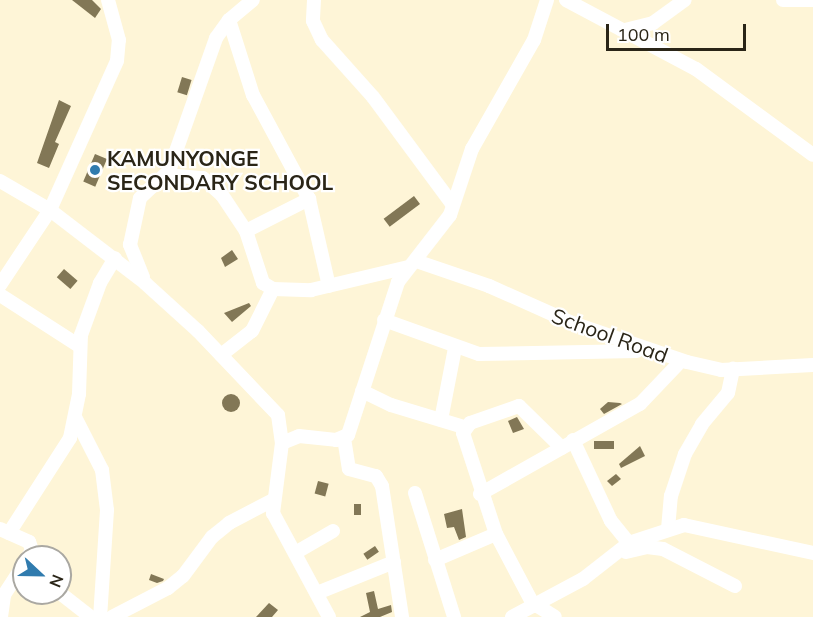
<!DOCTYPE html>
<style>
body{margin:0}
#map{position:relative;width:813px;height:617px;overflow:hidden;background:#fef5d7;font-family:Mulish,sans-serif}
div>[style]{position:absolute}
.building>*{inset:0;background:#827756;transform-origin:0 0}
.round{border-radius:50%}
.minor>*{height:14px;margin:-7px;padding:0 7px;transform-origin:7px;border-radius:7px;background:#fff}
.dots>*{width:16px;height:16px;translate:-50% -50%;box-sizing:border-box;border:3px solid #fff;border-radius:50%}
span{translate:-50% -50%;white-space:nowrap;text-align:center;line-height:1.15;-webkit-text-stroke:4.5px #fff;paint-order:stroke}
.poi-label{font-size:21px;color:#2a2517;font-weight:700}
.left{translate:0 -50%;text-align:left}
.street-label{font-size:21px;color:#2a2517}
.north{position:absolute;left:12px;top:545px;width:60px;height:60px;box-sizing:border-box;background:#fff;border:2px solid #aaa8a2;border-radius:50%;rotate:112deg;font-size:16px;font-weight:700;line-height:24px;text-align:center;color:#2a2517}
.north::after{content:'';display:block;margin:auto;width:21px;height:27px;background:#307bae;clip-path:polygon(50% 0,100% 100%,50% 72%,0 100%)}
.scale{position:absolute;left:606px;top:24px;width:140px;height:27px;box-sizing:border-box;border:3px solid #2a2517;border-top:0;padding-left:8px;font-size:18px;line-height:21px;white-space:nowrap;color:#2a2517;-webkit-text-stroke:4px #fff;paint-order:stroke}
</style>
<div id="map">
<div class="building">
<i style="clip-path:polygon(72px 0,92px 0,101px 9px,95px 18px)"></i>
<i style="left:182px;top:77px;width:10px;height:16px;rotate:17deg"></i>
<i style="clip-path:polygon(59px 100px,71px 106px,55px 142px,59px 144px,49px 168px,37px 163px)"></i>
<i style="left:95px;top:154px;width:13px;height:30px;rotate:23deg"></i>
<i style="left:414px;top:196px;width:10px;height:38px;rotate:53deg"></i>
<i style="clip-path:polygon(232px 250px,238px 259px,225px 267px,221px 258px)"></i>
<i style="left:64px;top:269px;width:18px;height:11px;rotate:41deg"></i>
<i style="clip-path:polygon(249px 303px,251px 306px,232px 322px,224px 313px)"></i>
<i class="round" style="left:222px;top:394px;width:18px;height:18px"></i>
<i style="clip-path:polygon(608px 402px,620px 403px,622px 404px,604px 414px,600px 409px)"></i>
<i style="clip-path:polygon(517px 417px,524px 429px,513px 433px,508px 421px)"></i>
<i style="left:614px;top:441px;width:8px;height:20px;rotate:90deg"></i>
<i style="clip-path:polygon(640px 446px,645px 456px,621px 468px,619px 464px)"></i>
<i style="clip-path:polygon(616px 474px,621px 479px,612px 486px,607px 481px)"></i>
<i style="left:318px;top:481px;width:11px;height:13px;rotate:15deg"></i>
<i style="left:354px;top:504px;width:7px;height:11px"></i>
<i style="clip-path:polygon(462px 509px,466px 537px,459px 540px,454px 527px,447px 528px,444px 514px)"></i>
<i style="left:375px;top:546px;width:7px;height:14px;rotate:56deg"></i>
<i style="clip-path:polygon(151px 574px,164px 579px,163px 581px,157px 583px,149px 580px)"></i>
<i style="clip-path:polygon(374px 591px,378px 609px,391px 605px,392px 612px,380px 617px,360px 617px,370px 612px,366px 593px)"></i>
<i style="clip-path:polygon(269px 603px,278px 610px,272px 617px,256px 617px)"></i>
</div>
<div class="minor">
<i style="left:314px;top:0;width:21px;rotate:93deg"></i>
<i style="left:313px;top:21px;width:21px;rotate:65deg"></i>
<i style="left:322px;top:40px;width:76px;rotate:48.2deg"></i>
<i style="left:373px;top:97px;width:134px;rotate:53.5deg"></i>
<i style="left:566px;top:0;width:147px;rotate:28deg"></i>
<i style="left:696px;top:69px;width:145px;rotate:36.3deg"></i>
<i style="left:783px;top:0;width:30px"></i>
<i style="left:229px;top:20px;width:79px;rotate:72.3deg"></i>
<i style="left:253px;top:95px;width:118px;rotate:61.7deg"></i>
<i style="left:309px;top:199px;width:89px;rotate:77.1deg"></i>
<i style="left:625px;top:30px;width:29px;rotate:-14deg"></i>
<i style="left:653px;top:23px;width:39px;rotate:-36deg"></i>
<i style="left:167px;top:175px;width:36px;rotate:5deg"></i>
<i style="left:203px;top:178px;width:25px;rotate:42deg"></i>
<i style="left:222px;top:195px;width:43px;rotate:56.3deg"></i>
<i style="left:246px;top:231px;width:55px;rotate:71.9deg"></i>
<i style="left:263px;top:283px;width:12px;rotate:31deg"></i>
<i style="left:273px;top:289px;width:38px;rotate:2deg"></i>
<i style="left:311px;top:290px;width:100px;rotate:-13.3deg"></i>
<i style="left:0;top:181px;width:58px;rotate:30.1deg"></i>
<i style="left:50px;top:210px;width:120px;rotate:37.5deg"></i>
<i style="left:145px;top:283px;width:72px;rotate:42.2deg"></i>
<i style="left:198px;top:331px;width:116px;rotate:46.4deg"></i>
<i style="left:278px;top:415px;width:28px;rotate:82deg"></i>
<i style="left:282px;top:443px;width:71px;rotate:97.3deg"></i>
<i style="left:273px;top:513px;width:118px;rotate:61.7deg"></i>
<i style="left:246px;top:231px;width:71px;rotate:-26.9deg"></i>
<i style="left:416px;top:261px;width:77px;rotate:18.9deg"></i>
<i style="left:489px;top:286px;width:91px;rotate:24deg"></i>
<i style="left:572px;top:323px;width:121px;rotate:18.7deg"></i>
<i style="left:687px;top:362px;width:35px;rotate:13deg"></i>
<i style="left:721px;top:370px;width:92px;rotate:-3.1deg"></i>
<i style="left:143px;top:277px;width:35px;rotate:-112deg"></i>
<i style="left:130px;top:245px;width:48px;rotate:-78deg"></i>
<i style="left:140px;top:198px;width:40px;rotate:-43deg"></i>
<i style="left:169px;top:171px;width:141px;rotate:-70.5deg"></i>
<i style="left:216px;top:38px;width:22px;rotate:-54deg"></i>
<i style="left:229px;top:20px;width:31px;rotate:-40deg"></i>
<i style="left:0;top:285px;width:90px;rotate:-56.3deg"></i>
<i style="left:50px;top:210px;width:163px;rotate:-65.8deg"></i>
<i style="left:117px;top:61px;width:21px;rotate:-85deg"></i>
<i style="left:119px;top:40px;width:41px;rotate:-105.4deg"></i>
<i style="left:0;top:295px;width:93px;rotate:32.7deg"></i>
<i style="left:384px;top:320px;width:101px;rotate:19.7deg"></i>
<i style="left:479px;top:354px;width:158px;rotate:-1.1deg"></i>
<i style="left:221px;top:355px;width:39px;rotate:-38deg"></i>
<i style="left:252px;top:331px;width:47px;rotate:-63.4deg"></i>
<i style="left:362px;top:391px;width:32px;rotate:26deg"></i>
<i style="left:391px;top:405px;width:76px;rotate:16.8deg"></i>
<i style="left:76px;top:419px;width:57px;rotate:63deg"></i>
<i style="left:102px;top:470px;width:40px;rotate:82.9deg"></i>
<i style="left:107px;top:510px;width:107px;rotate:93.7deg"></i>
<i style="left:441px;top:420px;width:73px;rotate:-79deg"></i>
<i style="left:344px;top:438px;width:31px;rotate:81deg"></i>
<i style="left:349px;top:469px;width:28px;rotate:15deg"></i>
<i style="left:376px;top:476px;width:12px;rotate:59deg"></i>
<i style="left:382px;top:486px;width:133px;rotate:81.3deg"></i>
<i style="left:573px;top:440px;width:89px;rotate:64.9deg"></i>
<i style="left:611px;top:521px;width:28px;rotate:51deg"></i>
<i style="left:282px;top:443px;width:18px;rotate:-22deg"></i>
<i style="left:299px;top:436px;width:37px;rotate:6deg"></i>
<i style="left:336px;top:440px;width:13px;rotate:-23deg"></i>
<i style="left:348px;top:435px;width:161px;rotate:-71.9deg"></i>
<i style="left:398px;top:282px;width:85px;rotate:-52.2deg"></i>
<i style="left:450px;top:215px;width:70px;rotate:-71.6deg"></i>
<i style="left:472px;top:149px;width:125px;rotate:-60.4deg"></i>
<i style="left:534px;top:40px;width:42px;rotate:-72deg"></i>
<i style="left:415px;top:493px;width:130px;rotate:72.5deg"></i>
<i style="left:480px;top:494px;width:184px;rotate:-29.4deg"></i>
<i style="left:640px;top:404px;width:59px;rotate:-46.4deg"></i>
<i style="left:0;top:529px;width:32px;rotate:24deg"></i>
<i style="left:29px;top:542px;width:9px;rotate:69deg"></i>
<i style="left:32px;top:550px;width:8px;rotate:120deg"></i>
<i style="left:668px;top:529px;width:33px;rotate:-85deg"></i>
<i style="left:671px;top:496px;width:44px;rotate:-71.6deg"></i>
<i style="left:685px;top:454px;width:34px;rotate:-60deg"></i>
<i style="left:702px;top:424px;width:40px;rotate:-50deg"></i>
<i style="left:728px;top:393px;width:25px;rotate:-78deg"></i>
<i style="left:9px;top:533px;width:113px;rotate:-57.3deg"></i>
<i style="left:70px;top:438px;width:45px;rotate:-78.4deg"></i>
<i style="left:79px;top:394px;width:59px;rotate:-88.1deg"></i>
<i style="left:81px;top:335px;width:55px;rotate:-69.9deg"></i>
<i style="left:100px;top:283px;width:29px;rotate:-59deg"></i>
<i style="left:626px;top:552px;width:22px;rotate:-13deg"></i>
<i style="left:647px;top:547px;width:16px;rotate:7deg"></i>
<i style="left:663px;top:549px;width:81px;rotate:27.2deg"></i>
<i style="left:295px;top:553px;width:44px;rotate:-30.1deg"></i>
<i style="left:435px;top:560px;width:66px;rotate:-23.1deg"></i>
<i style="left:60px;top:593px;width:39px;rotate:38deg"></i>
<i style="left:317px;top:593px;width:83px;rotate:-21.9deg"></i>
<i style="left:536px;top:605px;width:22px;rotate:32deg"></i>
<i style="left:534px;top:606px;width:81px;rotate:-117.8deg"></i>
<i style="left:496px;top:534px;width:106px;rotate:-108.1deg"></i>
<i style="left:463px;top:433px;width:12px;rotate:-55deg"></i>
<i style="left:470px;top:423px;width:52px;rotate:-19.1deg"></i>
<i style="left:519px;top:406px;width:60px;rotate:44.3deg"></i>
<i style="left:1px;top:617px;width:22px;rotate:-82deg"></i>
<i style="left:4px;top:595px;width:37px;rotate:-57deg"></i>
<i style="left:112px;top:617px;width:63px;rotate:-27.4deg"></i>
<i style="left:168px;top:588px;width:19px;rotate:-39deg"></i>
<i style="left:183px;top:576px;width:49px;rotate:-53.4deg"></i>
<i style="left:212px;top:537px;width:22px;rotate:-39deg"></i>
<i style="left:229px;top:523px;width:50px;rotate:-27.6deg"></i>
<i style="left:512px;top:617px;width:81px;rotate:-28.2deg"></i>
<i style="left:583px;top:579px;width:58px;rotate:-38deg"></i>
<i style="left:629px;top:543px;width:58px;rotate:-18.1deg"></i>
<i style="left:684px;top:525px;width:132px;rotate:12.2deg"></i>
</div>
<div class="dots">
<i style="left:95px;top:170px;background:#307bae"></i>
</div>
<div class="poi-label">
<span class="left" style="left:107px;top:170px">KAMUNYONGE<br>SECONDARY SCHOOL</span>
</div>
<div class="street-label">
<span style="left:610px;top:335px;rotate:20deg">School Road</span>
</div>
<div class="north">N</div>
<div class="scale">100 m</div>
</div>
